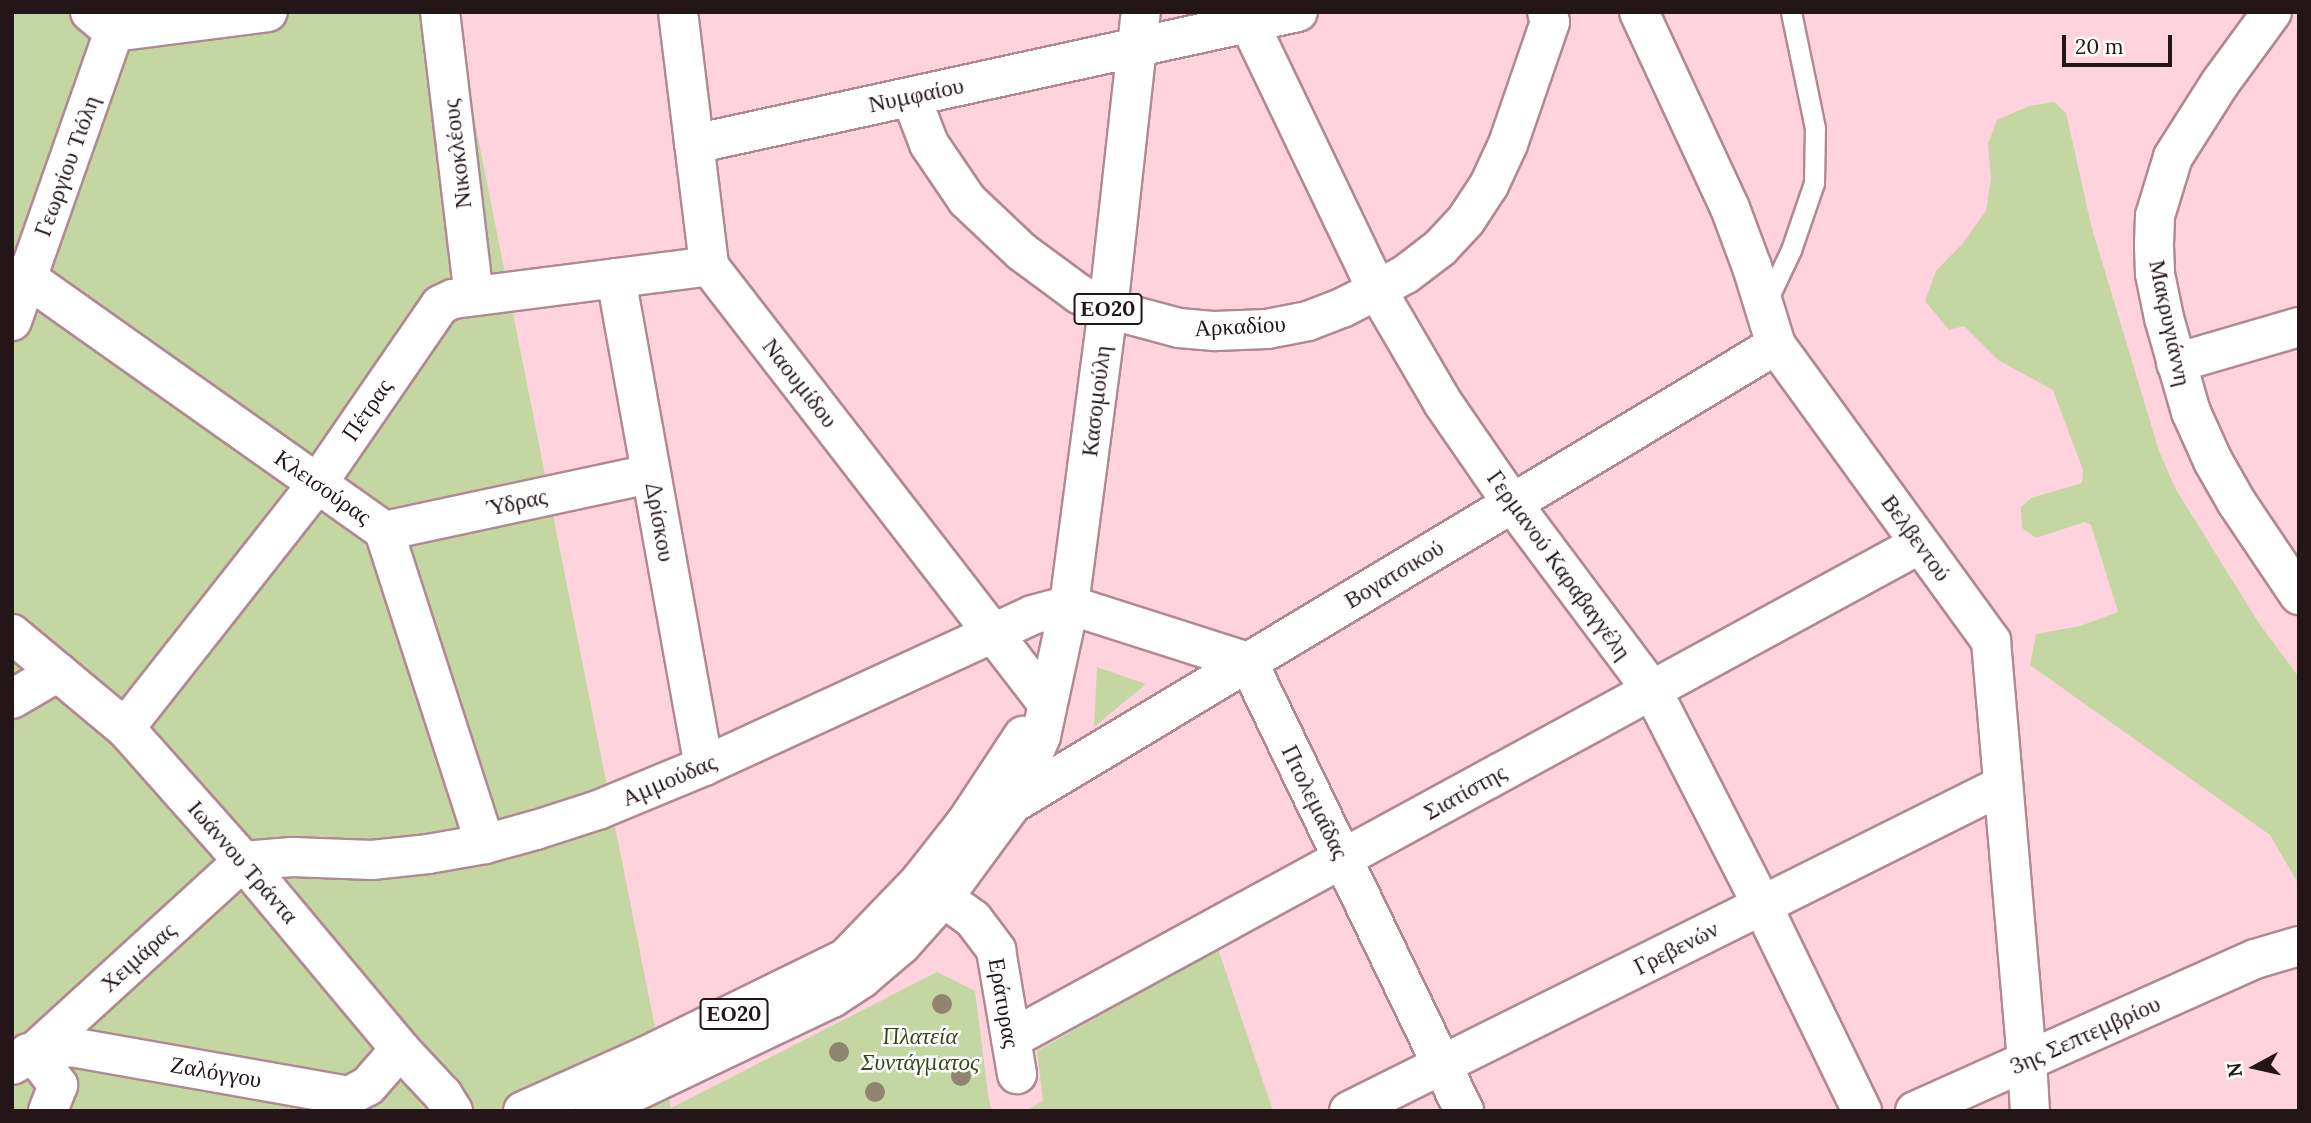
<!DOCTYPE html>
<meta charset="utf-8">
<style>
body{margin:0}
#map{position:relative;width:2311px;height:1123px;overflow:hidden;background:#ffd3dd;font-family:Lora,serif}
div>[style]{position:absolute}
.green>*{inset:0;background:#c4d6a2}
.roads{filter:drop-shadow(2px 0 #b18992) drop-shadow(-2px 0 #b18992) drop-shadow(0 2px #b18992) drop-shadow(0 -2px #b18992)}
.service>*{height:19px;margin:-9.5px;padding:0 9.5px;transform-origin:9.5px;border-radius:9.5px;background:#fff}
.minor>*{height:38px;margin:-19px;padding:0 19px;transform-origin:19px;border-radius:19px;background:#fff}
.tertiary>*{height:38px;margin:-19px;padding:0 19px;transform-origin:19px;border-radius:19px;background:#fff}
.secondary>*{height:38px;margin:-19px;padding:0 19px;transform-origin:19px;border-radius:19px;background:#fff}
.primary>*{height:38px;margin:-19px;padding:0 19px;transform-origin:19px;border-radius:19px;background:#fff}
.trees>*{width:20px;height:20px;margin:-10px;border-radius:50%;background:#92856f}
span{translate:-50% -50%;white-space:nowrap;text-align:center;line-height:1.15;-webkit-text-stroke:5px #fff;paint-order:stroke}
.shield-label span{padding:2px 5px;background:#fff;border:2px solid;border-radius:5px;-webkit-text-stroke-width:0}
.shield-label{font-size:21px;color:#241518;font-weight:700}
.street-label{font-size:23px;color:#241518}
.park-label{font-size:23px;color:#384515;font-style:italic}
.frame{position:absolute;inset:0;border:14px solid #241518;pointer-events:none}
.north{position:absolute;left:2220px;top:1032px;width:70px;height:70px;-webkit-text-stroke:5px #fff;paint-order:stroke;rotate:262deg;font-size:19px;font-weight:700;line-height:28px;text-align:center;color:#241518}
.north::after{content:'';display:block;margin:auto;width:24px;height:32px;background:#241518;clip-path:polygon(50% 0,100% 100%,50% 72%,0 100%)}
.scale{position:absolute;left:2062px;top:35px;width:110px;height:32px;box-sizing:border-box;border:4px solid #241518;border-top:0;padding-left:9px;font-size:21px;line-height:24px;white-space:nowrap;color:#241518;-webkit-text-stroke:5px #fff;paint-order:stroke}
</style>
<div id="map">
<div class="green">
<i style="clip-path:polygon(12px 12px,453px 12px,671px 1108px,937px 972px,975px 991px,988px 1094px,991px 1109px,994px 1111px,12px 1111px)"></i>
<i style="clip-path:polygon(2054px 102px,2066px 113px,2091px 225px,2159px 451px,2175px 488px,2260px 625px,2299px 677px,2299px 885px,2270px 835px,2030px 665px,2036px 634px,2080px 626px,2118px 612px,2091px 525px,2085px 522px,2036px 538px,2022px 528px,2021px 507px,2031px 498px,2082px 483px,2083px 470px,2053px 390px,1998px 360px,1964px 326px,1949px 330px,1925px 301px,1936px 271px,1963px 243px,1986px 211px,1991px 179px,1988px 144px,1997px 120px,2029px 106px)"></i>
<i style="clip-path:polygon(1097px 667px,1146px 684px,1094px 727px)"></i>
<i style="clip-path:polygon(1218px 949px,1273px 1111px,1025px 1111px,1043px 1101px,1037px 1051px)"></i>
</div>
<div class="roads">
<div class="service">
<i style="left:1765px;top:305px;width:61px;rotate:-64.7deg"></i>
<i style="left:1791px;top:250px;width:71px;rotate:-71.1deg"></i>
<i style="left:1814px;top:183px;width:55px;rotate:-89deg"></i>
<i style="left:1815px;top:128px;width:118px;rotate:-101.7deg"></i>
</div>
<div class="minor">
<i style="left:90px;top:12px;width:31px;rotate:40deg"></i>
<i style="left:114px;top:32px;width:155px;rotate:-7.4deg"></i>
<i style="left:440px;top:12px;width:286px;rotate:83.2deg"></i>
<i style="left:678px;top:12px;width:256px;rotate:83deg"></i>
<i style="left:709px;top:266px;width:552px;rotate:52.28deg"></i>
<i style="left:1639px;top:12px;width:216px;rotate:65.1deg"></i>
<i style="left:1730px;top:208px;width:63px;rotate:69.6deg"></i>
<i style="left:1752px;top:267px;width:82px;rotate:72.9deg"></i>
<i style="left:1776px;top:345px;width:366px;rotate:54deg"></i>
<i style="left:1991px;top:641px;width:422px;rotate:85.1deg"></i>
<i style="left:1249px;top:23px;width:296px;rotate:64.4deg"></i>
<i style="left:1377px;top:290px;width:131px;rotate:59.7deg"></i>
<i style="left:1443px;top:403px;width:121px;rotate:55.4deg"></i>
<i style="left:1512px;top:503px;width:234px;rotate:53.2deg"></i>
<i style="left:1652px;top:690px;width:242px;rotate:62.9deg"></i>
<i style="left:1762px;top:905px;width:229px;rotate:64.1deg"></i>
<i style="left:911px;top:97px;width:50px;rotate:69deg"></i>
<i style="left:929px;top:144px;width:68px;rotate:55.8deg"></i>
<i style="left:967px;top:200px;width:76px;rotate:43.4deg"></i>
<i style="left:1022px;top:252px;width:71px;rotate:36.4deg"></i>
<i style="left:1079px;top:294px;width:33px;rotate:27deg"></i>
<i style="left:1108px;top:309px;width:73px;rotate:15deg"></i>
<i style="left:1179px;top:328px;width:36px;rotate:5deg"></i>
<i style="left:1215px;top:331px;width:52px;rotate:-2.2deg"></i>
<i style="left:1267px;top:329px;width:42px;rotate:-11deg"></i>
<i style="left:1308px;top:321px;width:36px;rotate:-21deg"></i>
<i style="left:1342px;top:308px;width:39px;rotate:-27deg"></i>
<i style="left:1377px;top:290px;width:33px;rotate:-29deg"></i>
<i style="left:1406px;top:274px;width:43px;rotate:-37.4deg"></i>
<i style="left:1440px;top:248px;width:38px;rotate:-47deg"></i>
<i style="left:1466px;top:220px;width:42px;rotate:-56.7deg"></i>
<i style="left:1489px;top:185px;width:45px;rotate:-65.1deg"></i>
<i style="left:1508px;top:144px;width:129px;rotate:-71deg"></i>
<i style="left:1550px;top:22px;width:10px;rotate:-107deg"></i>
<i style="left:694px;top:144px;width:618px;rotate:-12.33deg"></i>
<i style="left:12px;top:275px;width:15px;rotate:11deg"></i>
<i style="left:27px;top:278px;width:438px;rotate:35.3deg"></i>
<i style="left:384px;top:531px;width:329px;rotate:72.1deg"></i>
<i style="left:616px;top:278px;width:496px;rotate:79.8deg"></i>
<i style="left:2176px;top:363px;width:128px;rotate:-16.3deg"></i>
<i style="left:384px;top:531px;width:273px;rotate:-12.1deg"></i>
<i style="left:12px;top:699px;width:53px;rotate:-30.4deg"></i>
<i style="left:125px;top:728px;width:310px;rotate:-51.8deg"></i>
<i style="left:317px;top:484px;width:217px;rotate:-55.5deg"></i>
<i style="left:440px;top:305px;width:14px;rotate:-25deg"></i>
<i style="left:453px;top:299px;width:258px;rotate:-7.3deg"></i>
<i style="left:1012px;top:804px;width:891px;rotate:-31deg"></i>
<i style="left:920px;top:881px;width:65px;rotate:35.6deg"></i>
<i style="left:973px;top:919px;width:39px;rotate:53deg"></i>
<i style="left:996px;top:950px;width:126px;rotate:80.4deg"></i>
<i style="left:1011px;top:1039px;width:1035px;rotate:-28.57deg"></i>
<i style="left:28px;top:1053px;width:43px;rotate:-7.9deg"></i>
<i style="left:71px;top:1047px;width:282px;rotate:10deg"></i>
<i style="left:349px;top:1096px;width:21px;rotate:-28deg"></i>
<i style="left:368px;top:1086px;width:49px;rotate:-49.1deg"></i>
<i style="left:33px;top:1053px;width:41px;rotate:52deg"></i>
<i style="left:58px;top:1085px;width:28px;rotate:111deg"></i>
<i style="left:12px;top:1065px;width:24px;rotate:-30deg"></i>
<i style="left:33px;top:1053px;width:285px;rotate:-42.4deg"></i>
<i style="left:243px;top:861px;width:49px;rotate:-4.7deg"></i>
<i style="left:292px;top:857px;width:80px;rotate:2.1deg"></i>
<i style="left:372px;top:860px;width:56px;rotate:-6.1deg"></i>
<i style="left:428px;top:854px;width:58px;rotate:-10deg"></i>
<i style="left:485px;top:844px;width:53px;rotate:-15.4deg"></i>
<i style="left:536px;top:830px;width:65px;rotate:-17.9deg"></i>
<i style="left:598px;top:810px;width:115px;rotate:-22.5deg"></i>
<i style="left:704px;top:766px;width:361px;rotate:-24.7deg"></i>
<i style="left:1032px;top:615px;width:38px;rotate:-15deg"></i>
<i style="left:1349px;top:1111px;width:731px;rotate:-26.49deg"></i>
</div>
<div class="tertiary">
<i style="left:2272px;top:12px;width:88px;rotate:126.2deg"></i>
<i style="left:2220px;top:83px;width:88px;rotate:122.4deg"></i>
<i style="left:2173px;top:157px;width:62px;rotate:107deg"></i>
<i style="left:2155px;top:216px;width:29px;rotate:92deg"></i>
<i style="left:2154px;top:245px;width:29px;rotate:88deg"></i>
<i style="left:2155px;top:274px;width:45px;rotate:78.4deg"></i>
<i style="left:2164px;top:318px;width:98px;rotate:74deg"></i>
<i style="left:2191px;top:412px;width:54px;rotate:65.8deg"></i>
<i style="left:2213px;top:461px;width:48px;rotate:60.3deg"></i>
<i style="left:2237px;top:503px;width:111px;rotate:56deg"></i>
<i style="left:12px;top:321px;width:328px;rotate:-70.6deg"></i>
<i style="left:1069px;top:605px;width:188px;rotate:17.7deg"></i>
<i style="left:1248px;top:662px;width:498px;rotate:64.3deg"></i>
<i style="left:2027px;top:1061px;width:50px;rotate:86.6deg"></i>
<i style="left:1915px;top:1111px;width:372px;rotate:-24.1deg"></i>
<i style="left:2255px;top:959px;width:46px;rotate:-16.5deg"></i>
</div>
<div class="secondary">
<i style="left:12px;top:634px;width:147px;rotate:39.8deg"></i>
<i style="left:125px;top:728px;width:178px;rotate:48.4deg"></i>
<i style="left:243px;top:861px;width:245px;rotate:50.1deg"></i>
<i style="left:400px;top:1049px;width:63px;rotate:46.9deg"></i>
<i style="left:443px;top:1095px;width:19px;rotate:58deg"></i>
</div>
<div class="primary">
<i style="left:523px;top:1111px;width:135px;rotate:-24.1deg"></i>
<i style="left:646px;top:1056px;width:223px;rotate:-26.1deg"></i>
<i style="left:846px;top:958px;width:107px;rotate:-46.1deg"></i>
<i style="left:920px;top:881px;width:76px;rotate:-51.9deg"></i>
<i style="left:967px;top:821px;width:102px;rotate:-56.6deg"></i>
<i style="left:594px;top:1111px;width:263px;rotate:-25.4deg"></i>
<i style="left:832px;top:998px;width:35px;rotate:-33deg"></i>
<i style="left:861px;top:979px;width:52px;rotate:-40.4deg"></i>
<i style="left:901px;top:945px;width:63px;rotate:-48.2deg"></i>
<i style="left:943px;top:898px;width:117px;rotate:-53.7deg"></i>
<i style="left:1012px;top:804px;width:74px;rotate:-66.9deg"></i>
<i style="left:1041px;top:736px;width:134px;rotate:-77.9deg"></i>
<i style="left:1069px;top:605px;width:299px;rotate:-82.5deg"></i>
<i style="left:1108px;top:309px;width:299px;rotate:-83.7deg"></i>
</div>
</div>
<div class="trees">
<i style="left:942px;top:1004px"></i>
<i style="left:839px;top:1052px"></i>
<i style="left:961px;top:1076px"></i>
<i style="left:875px;top:1092px"></i>
</div>
<div class="shield-label">
<span style="left:1108px;top:309px">ΕΟ20</span>
<span style="left:734px;top:1014px">ΕΟ20</span>
</div>
<div class="street-label">
<span style="left:916px;top:95px;rotate:-12deg">Νυμφαίου</span>
<span style="left:457px;top:154px;rotate:-97deg">Νικοκλέους</span>
<span style="left:67px;top:166px;rotate:-70deg">Γεωργίου Τιόλη</span>
<span style="left:2170px;top:323px;rotate:78deg">Μακρυγιάννη</span>
<span style="left:1240px;top:326px;rotate:-3deg">Αρκαδίου</span>
<span style="left:800px;top:383px;rotate:52deg">Ναουμίδου</span>
<span style="left:1096px;top:401px;rotate:-83deg">Κασομούλη</span>
<span style="left:367px;top:410px;rotate:-56deg">Πέτρας</span>
<span style="left:323px;top:487px;rotate:35deg">Κλεισούρας</span>
<span style="left:517px;top:502px;rotate:-12deg">Ύδρας</span>
<span style="left:660px;top:522px;rotate:80deg">Δρίσκου</span>
<span style="left:1916px;top:538px;rotate:54deg">Βελβεντού</span>
<span style="left:1559px;top:565px;rotate:54deg">Γερμανού Καραβαγγέλη</span>
<span style="left:1394px;top:574px;rotate:-31deg">Βογατσικού</span>
<span style="left:669px;top:780px;rotate:-23deg">Αμμούδας</span>
<span style="left:1465px;top:792px;rotate:-29deg">Σιατίστης</span>
<span style="left:1315px;top:802px;rotate:64deg">Πτολεμαΐδας</span>
<span style="left:243px;top:862px;rotate:49deg">Ιωάννου Τράντα</span>
<span style="left:1676px;top:948px;rotate:-27deg">Γρεβενών</span>
<span style="left:138px;top:957px;rotate:-42deg">Χειμάρας</span>
<span style="left:1004px;top:1003px;rotate:80deg">Εράτυρας</span>
<span style="left:2085px;top:1035px;rotate:-24deg">3ης Σεπτεμβρίου</span>
<span style="left:216px;top:1072px;rotate:10deg">Ζαλόγγου</span>
</div>
<div class="park-label">
<span style="left:920px;top:1049px">Πλατεία<br>Συντάγματος</span>
</div>
<div class="frame"></div>
<div class="north">N</div>
<div class="scale">20 m</div>
</div>
